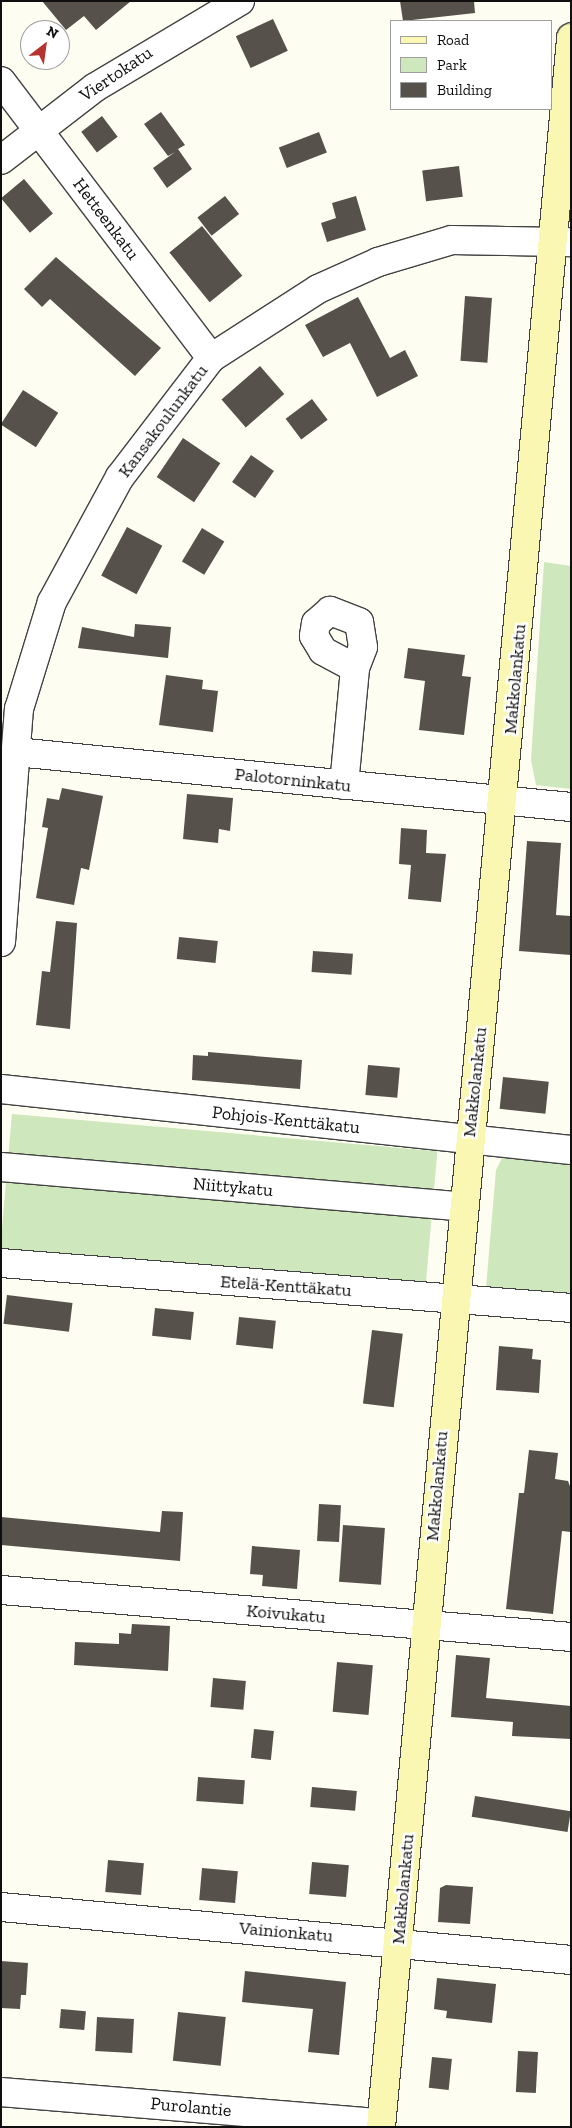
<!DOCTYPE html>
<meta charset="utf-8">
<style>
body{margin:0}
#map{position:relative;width:572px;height:2128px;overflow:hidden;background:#fefdf2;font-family:"Zilla Slab",serif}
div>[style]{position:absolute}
.green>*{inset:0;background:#cfe7bd;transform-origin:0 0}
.building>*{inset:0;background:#57514c;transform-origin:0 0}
.roads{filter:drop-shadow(1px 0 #424242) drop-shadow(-1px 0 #424242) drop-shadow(0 1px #424242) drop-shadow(0 -1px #424242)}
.street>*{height:28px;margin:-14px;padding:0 14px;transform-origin:14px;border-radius:14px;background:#fff}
.secondary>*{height:28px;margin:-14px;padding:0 14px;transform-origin:14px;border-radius:14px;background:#f9f7b1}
span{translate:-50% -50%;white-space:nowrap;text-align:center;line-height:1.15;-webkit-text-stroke:5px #fff;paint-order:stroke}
.street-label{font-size:18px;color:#0f0f0f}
.frame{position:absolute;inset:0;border:2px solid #0f0f0f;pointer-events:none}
.legend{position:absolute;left:390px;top:20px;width:162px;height:90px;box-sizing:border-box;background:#fff;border:1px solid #9f9f9f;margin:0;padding:6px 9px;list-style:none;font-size:15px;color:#0f0f0f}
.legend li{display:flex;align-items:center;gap:10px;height:25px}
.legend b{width:25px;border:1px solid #9f9f9f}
.north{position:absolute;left:20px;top:20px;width:50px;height:50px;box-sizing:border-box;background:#fff;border:1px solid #9f9f9f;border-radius:50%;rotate:30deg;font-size:14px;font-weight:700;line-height:20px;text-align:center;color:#0f0f0f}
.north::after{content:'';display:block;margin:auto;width:18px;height:22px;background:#b63430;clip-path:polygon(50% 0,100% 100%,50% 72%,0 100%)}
</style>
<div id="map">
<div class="green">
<i style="clip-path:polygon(544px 562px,571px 566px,571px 789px,536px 785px,531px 760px)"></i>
<i style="left:12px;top:1114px;width:427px;height:137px;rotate:5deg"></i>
<i style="clip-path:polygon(503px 1156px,571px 1162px,571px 1295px,486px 1288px,496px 1170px)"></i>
</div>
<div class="building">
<i style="clip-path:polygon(42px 1px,131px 1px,96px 30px,84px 16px,66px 30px)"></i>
<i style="clip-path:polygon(400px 1px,474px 1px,475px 13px,403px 21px)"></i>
<i style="left:273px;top:19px;width:35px;height:41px;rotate:65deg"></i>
<i style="clip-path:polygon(161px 112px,185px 145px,178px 149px,192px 169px,167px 188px,153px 168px,175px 152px,168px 156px,144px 124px)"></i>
<i style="left:102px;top:116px;width:26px;height:26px;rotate:53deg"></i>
<i style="left:319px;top:132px;width:22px;height:43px;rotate:69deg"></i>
<i style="left:459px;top:166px;width:31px;height:37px;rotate:83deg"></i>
<i style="left:24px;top:179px;width:45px;height:30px;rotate:50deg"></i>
<i style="left:225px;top:196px;width:23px;height:35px;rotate:52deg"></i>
<i style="clip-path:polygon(356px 196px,366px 230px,327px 242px,321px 223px,336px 218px,332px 203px)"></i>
<i style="left:202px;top:226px;width:64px;height:42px;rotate:51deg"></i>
<i style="clip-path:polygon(56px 257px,161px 348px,135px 376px,50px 299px,42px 307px,24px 289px)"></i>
<i style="left:465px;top:296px;width:27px;height:65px;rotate:4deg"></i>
<i style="clip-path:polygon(358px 297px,390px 358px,405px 350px,418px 376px,377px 397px,350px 343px,323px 357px,305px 325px)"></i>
<i style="left:260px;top:366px;width:37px;height:51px;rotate:49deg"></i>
<i style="left:23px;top:390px;width:42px;height:41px;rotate:33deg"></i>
<i style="left:312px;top:399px;width:26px;height:33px;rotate:53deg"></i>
<i style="left:183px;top:438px;width:45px;height:47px;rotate:34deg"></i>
<i style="left:251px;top:455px;width:28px;height:33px;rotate:35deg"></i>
<i style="left:127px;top:527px;width:40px;height:55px;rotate:28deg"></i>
<i style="left:202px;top:528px;width:26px;height:39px;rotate:31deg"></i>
<i style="clip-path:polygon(135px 624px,171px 627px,168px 658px,78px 648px,82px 627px,134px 637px)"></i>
<i style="clip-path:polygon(408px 648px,465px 655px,462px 676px,471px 677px,464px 735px,419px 730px,425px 681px,404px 678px)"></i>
<i style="clip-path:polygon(166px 675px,203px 680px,202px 689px,218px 691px,213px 732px,159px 725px)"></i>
<i style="clip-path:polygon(62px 788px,103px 796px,89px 870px,81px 868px,74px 905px,36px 898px,48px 828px,42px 827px,47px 798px,59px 800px)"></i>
<i style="clip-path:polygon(187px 794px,233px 798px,230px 831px,219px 829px,218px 843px,183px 839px)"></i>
<i style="clip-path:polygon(401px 828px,427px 830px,426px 853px,446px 854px,441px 902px,408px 899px,411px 865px,399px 864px)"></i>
<i style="clip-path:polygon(527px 841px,561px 843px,556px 915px,571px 916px,571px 955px,519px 951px)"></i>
<i style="clip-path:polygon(56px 921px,77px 923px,70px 1029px,36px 1025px,42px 971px,50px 972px)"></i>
<i style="left:179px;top:937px;width:39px;height:22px;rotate:6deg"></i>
<i style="left:313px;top:951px;width:40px;height:21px;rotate:4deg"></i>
<i style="clip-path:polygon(208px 1052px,302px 1060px,300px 1089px,192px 1080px,193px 1055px,208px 1056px)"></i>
<i style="left:368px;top:1065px;width:32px;height:30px;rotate:5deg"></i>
<i style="left:503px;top:1077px;width:46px;height:32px;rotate:6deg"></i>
<i style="left:7px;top:1295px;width:66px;height:29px;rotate:7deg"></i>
<i style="left:155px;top:1308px;width:39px;height:28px;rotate:6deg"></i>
<i style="left:239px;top:1317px;width:37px;height:28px;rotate:6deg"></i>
<i style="left:372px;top:1330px;width:31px;height:74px;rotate:7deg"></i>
<i style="clip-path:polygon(499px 1346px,533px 1349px,532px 1359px,541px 1360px,539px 1393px,496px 1390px)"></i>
<i style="clip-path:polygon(529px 1450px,558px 1453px,555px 1479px,568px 1481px,571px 1489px,571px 1532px,562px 1531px,553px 1614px,506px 1609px,519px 1493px,524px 1493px)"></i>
<i style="left:319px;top:1504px;width:22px;height:37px;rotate:3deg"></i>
<i style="clip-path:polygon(162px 1511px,183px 1512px,180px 1561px,1px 1545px,1px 1517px,160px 1532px)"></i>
<i style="left:343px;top:1525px;width:42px;height:57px;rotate:4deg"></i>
<i style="clip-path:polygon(252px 1546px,300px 1550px,297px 1589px,262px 1586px,263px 1575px,250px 1574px)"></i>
<i style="clip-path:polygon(132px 1624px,170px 1626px,168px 1671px,74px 1665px,75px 1642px,119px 1644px,119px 1633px,131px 1634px)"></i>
<i style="clip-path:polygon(456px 1655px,490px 1658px,486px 1698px,571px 1706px,571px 1739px,512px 1736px,513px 1722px,451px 1717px)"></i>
<i style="left:337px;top:1662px;width:36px;height:50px;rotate:5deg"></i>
<i style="left:213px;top:1678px;width:33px;height:29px;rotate:5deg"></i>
<i style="left:254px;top:1729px;width:20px;height:29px;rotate:6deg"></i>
<i style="left:198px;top:1777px;width:47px;height:24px;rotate:4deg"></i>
<i style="left:312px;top:1787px;width:45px;height:20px;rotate:5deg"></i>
<i style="left:475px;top:1796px;width:97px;height:21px;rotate:9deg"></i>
<i style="left:108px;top:1860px;width:36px;height:32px;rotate:5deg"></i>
<i style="left:312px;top:1862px;width:37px;height:32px;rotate:5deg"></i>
<i style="left:202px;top:1868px;width:36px;height:32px;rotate:5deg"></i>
<i style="clip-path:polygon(446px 1885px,473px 1887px,470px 1924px,438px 1922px,440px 1888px)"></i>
<i style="clip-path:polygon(1px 1961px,28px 1963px,26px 1995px,21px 1995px,20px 2009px,1px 2008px)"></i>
<i style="clip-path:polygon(245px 1971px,346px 1982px,339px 2055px,308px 2052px,313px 2009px,242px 2002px)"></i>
<i style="clip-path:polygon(437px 1978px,496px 1984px,492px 2023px,446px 2018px,447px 2011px,434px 2009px)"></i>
<i style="left:61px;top:2009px;width:25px;height:19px;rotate:5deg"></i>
<i style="left:178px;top:2012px;width:48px;height:49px;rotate:6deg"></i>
<i style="left:97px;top:2017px;width:37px;height:34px;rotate:3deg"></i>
<i style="left:518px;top:2051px;width:20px;height:41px;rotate:3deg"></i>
<i style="left:432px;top:2057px;width:20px;height:31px;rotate:6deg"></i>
</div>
<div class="roads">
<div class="street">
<i style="left:1px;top:81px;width:348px;rotate:52.8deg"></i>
<i style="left:1px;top:160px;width:118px;rotate:-37.7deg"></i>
<i style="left:94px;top:88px;width:170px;rotate:-30.8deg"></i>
<i style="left:16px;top:752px;width:558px;rotate:5.66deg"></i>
<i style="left:344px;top:785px;width:118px;rotate:-84.6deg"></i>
<i style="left:355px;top:668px;width:22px;rotate:-69deg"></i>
<i style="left:363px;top:647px;width:25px;rotate:-99deg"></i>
<i style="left:359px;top:622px;width:31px;rotate:-159deg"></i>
<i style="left:330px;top:611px;width:18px;rotate:139deg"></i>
<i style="left:316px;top:623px;width:13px;rotate:99deg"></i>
<i style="left:314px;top:636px;width:17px;rotate:59deg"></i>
<i style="left:323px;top:651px;width:36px;rotate:28deg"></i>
<i style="left:1px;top:942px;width:234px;rotate:-85.6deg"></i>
<i style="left:19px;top:709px;width:112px;rotate:-72.9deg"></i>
<i style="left:52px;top:602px;width:142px;rotate:-61.5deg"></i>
<i style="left:120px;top:477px;width:150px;rotate:-52.6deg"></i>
<i style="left:211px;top:358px;width:127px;rotate:-32.8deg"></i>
<i style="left:318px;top:289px;width:66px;rotate:-24.2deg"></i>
<i style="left:378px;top:262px;width:77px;rotate:-16.6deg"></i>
<i style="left:452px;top:240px;width:119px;rotate:1deg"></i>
<i style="left:1px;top:1089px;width:573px;rotate:6.11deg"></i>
<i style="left:1px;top:1167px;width:465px;rotate:4.9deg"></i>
<i style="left:1px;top:1263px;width:572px;rotate:4.51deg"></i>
<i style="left:1px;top:1590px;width:572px;rotate:4.71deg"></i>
<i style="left:1px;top:1907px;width:572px;rotate:5.31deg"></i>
<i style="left:1px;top:2092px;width:381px;rotate:4.7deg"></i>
</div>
<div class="secondary">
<i style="left:381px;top:2127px;width:2098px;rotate:-84.8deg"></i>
</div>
</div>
<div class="street-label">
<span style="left:116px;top:74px;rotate:-34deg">Viertokatu</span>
<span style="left:106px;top:219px;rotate:53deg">Hetteenkatu</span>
<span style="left:163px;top:421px;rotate:-53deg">Kansakoulunkatu</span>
<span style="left:515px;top:679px;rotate:-85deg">Makkolankatu</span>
<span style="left:293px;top:780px;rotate:6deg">Palotorninkatu</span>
<span style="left:475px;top:1082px;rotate:-84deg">Makkolankatu</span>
<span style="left:286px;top:1120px;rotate:6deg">Pohjois-Kenttäkatu</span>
<span style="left:233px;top:1187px;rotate:5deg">Niittykatu</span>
<span style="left:286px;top:1286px;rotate:4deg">Etelä-Kenttäkatu</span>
<span style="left:437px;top:1486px;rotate:-85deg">Makkolankatu</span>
<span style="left:286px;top:1614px;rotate:5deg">Koivukatu</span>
<span style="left:403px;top:1889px;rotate:-85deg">Makkolankatu</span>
<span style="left:286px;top:1932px;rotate:5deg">Vainionkatu</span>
<span style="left:191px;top:2107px;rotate:5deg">Purolantie</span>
</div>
<div class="frame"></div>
<ul class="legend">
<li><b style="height:6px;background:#f9f7b1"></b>Road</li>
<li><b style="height:14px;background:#cfe7bd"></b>Park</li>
<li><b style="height:14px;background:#57514c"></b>Building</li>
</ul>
<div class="north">N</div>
</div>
